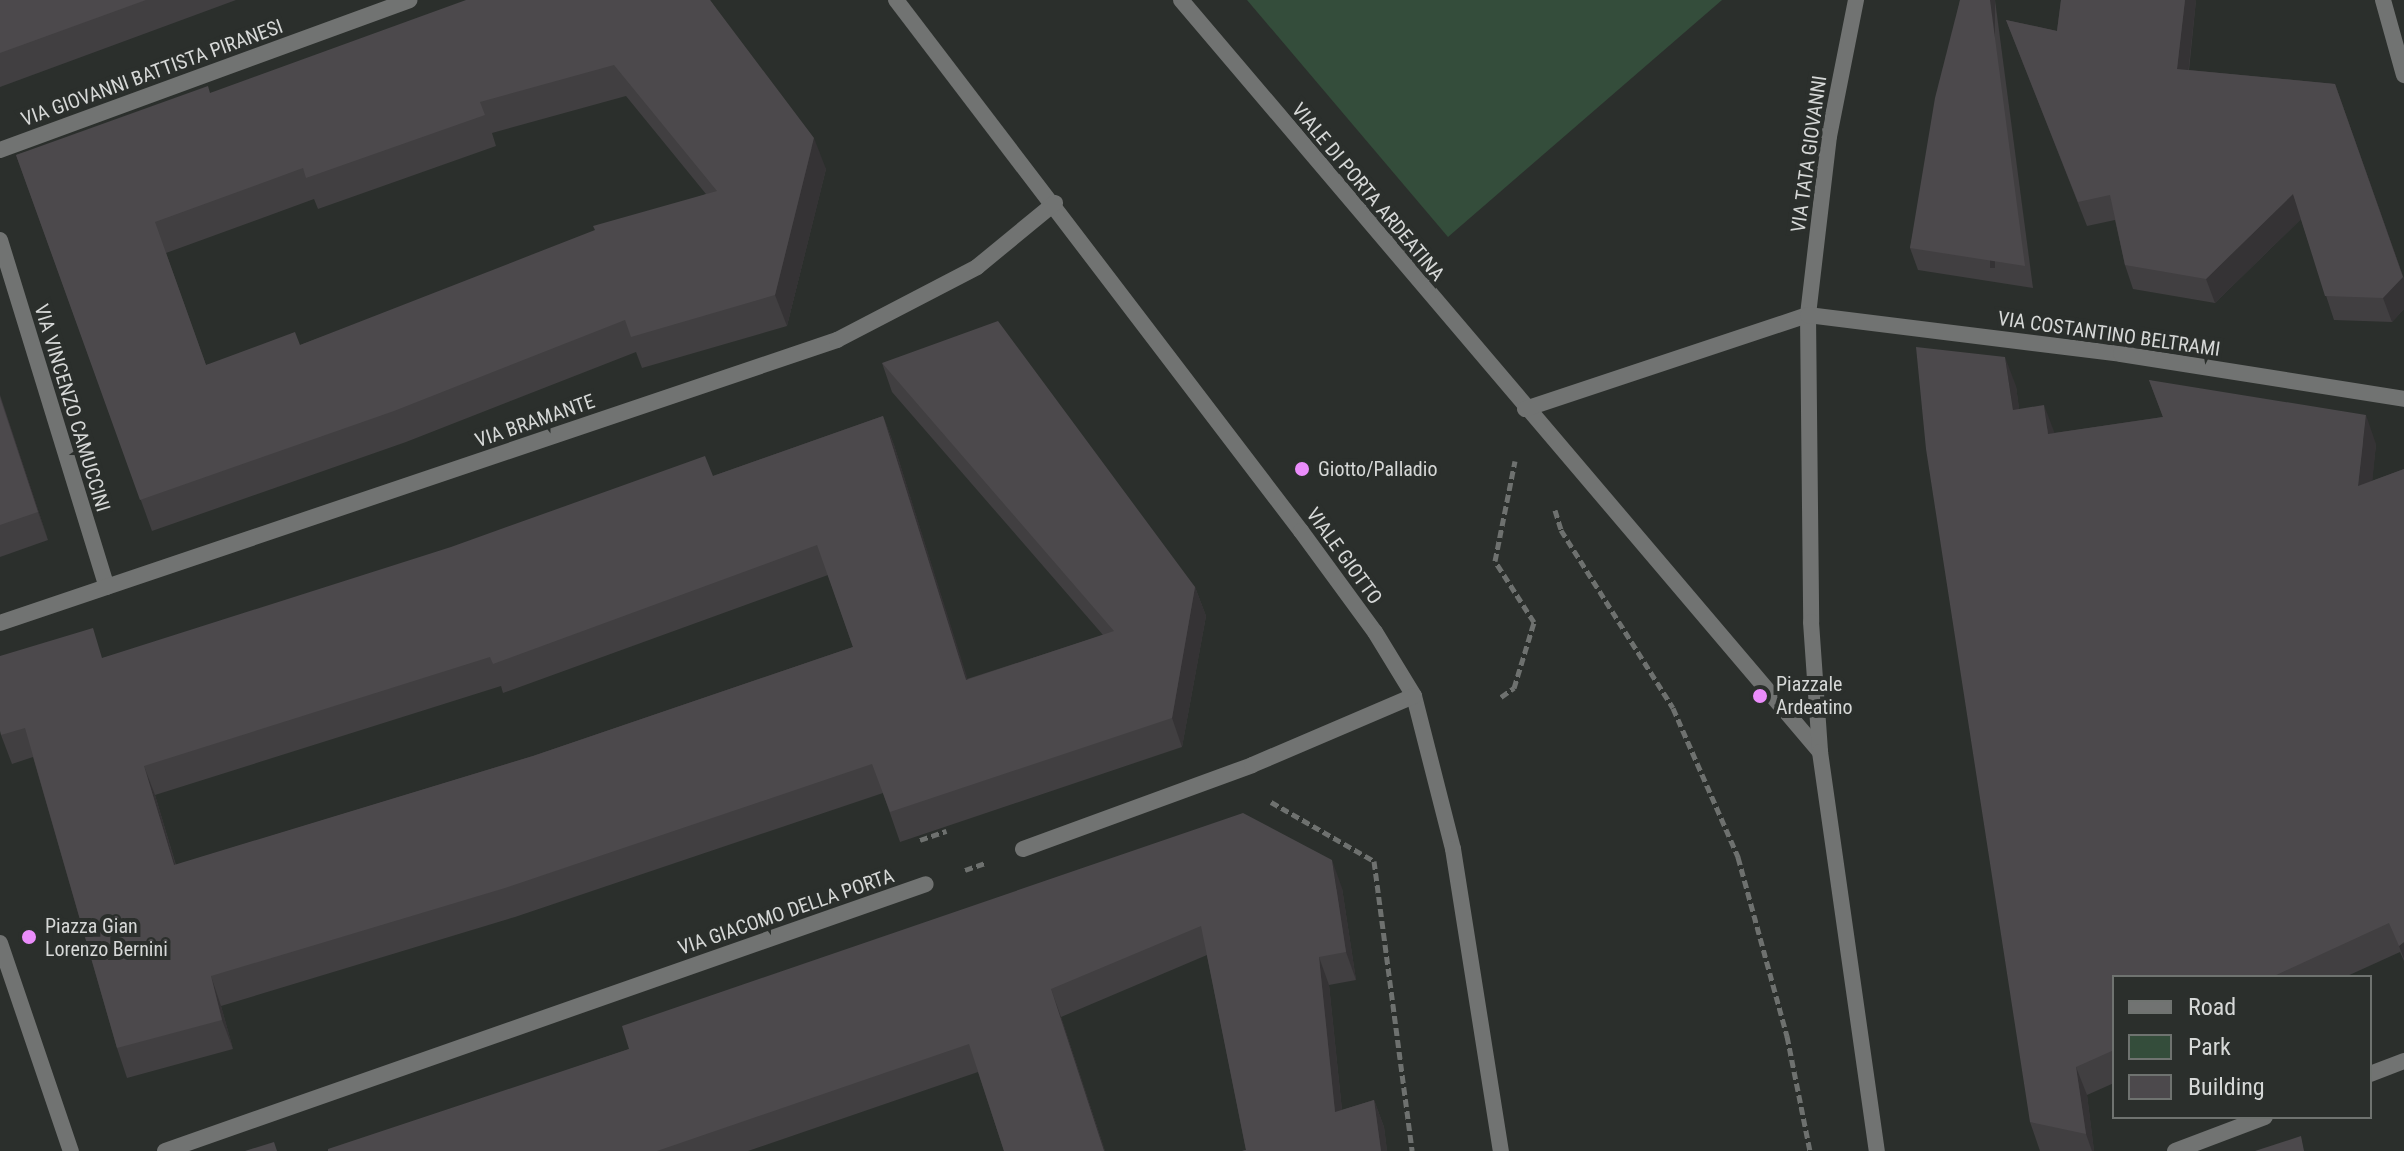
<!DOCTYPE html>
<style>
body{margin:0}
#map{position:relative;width:2404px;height:1151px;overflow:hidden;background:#2b2f2c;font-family:"Roboto Condensed",sans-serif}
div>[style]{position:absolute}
.green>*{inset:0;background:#344d3b}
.path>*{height:5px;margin-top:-2.5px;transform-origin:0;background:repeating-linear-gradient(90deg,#6e716f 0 8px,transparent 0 12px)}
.minor>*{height:16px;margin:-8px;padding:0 8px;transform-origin:8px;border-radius:8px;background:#717372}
.wall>*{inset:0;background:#413f41}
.shaded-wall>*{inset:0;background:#353335;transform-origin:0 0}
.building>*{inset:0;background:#4c494c}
.dots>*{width:22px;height:22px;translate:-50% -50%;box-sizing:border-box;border:4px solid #2b2f2c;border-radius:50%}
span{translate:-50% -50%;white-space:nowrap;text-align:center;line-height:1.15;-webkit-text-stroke:8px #2b2f2c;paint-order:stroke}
.street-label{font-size:20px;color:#d6d8d7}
.poi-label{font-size:20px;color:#d6d8d7}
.left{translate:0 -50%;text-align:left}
.legend{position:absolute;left:2112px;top:975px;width:260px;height:144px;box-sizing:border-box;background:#2b2f2c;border:2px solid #6f7370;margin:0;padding:10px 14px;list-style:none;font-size:24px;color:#d6d8d7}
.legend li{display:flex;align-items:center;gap:16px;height:40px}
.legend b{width:40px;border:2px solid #6f7370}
</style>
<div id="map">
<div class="green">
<i style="clip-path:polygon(1247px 0,1722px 0,1448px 237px)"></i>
</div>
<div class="path">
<i style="left:1555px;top:510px;width:21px;rotate:73deg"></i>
<i style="left:1561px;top:530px;width:210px;rotate:57.8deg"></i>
<i style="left:1673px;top:708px;width:163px;rotate:66.4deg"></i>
<i style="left:1738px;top:857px;width:186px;rotate:74.7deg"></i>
<i style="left:1787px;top:1036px;width:117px;rotate:78.7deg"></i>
<i style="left:1501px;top:697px;width:16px;rotate:-35deg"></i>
<i style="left:1514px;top:688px;width:69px;rotate:-73.1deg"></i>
<i style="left:1534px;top:622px;width:72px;rotate:-122.6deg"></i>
<i style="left:1495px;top:561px;width:102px;rotate:-78.7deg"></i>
<i style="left:1271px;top:802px;width:119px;rotate:29.8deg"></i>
<i style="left:1374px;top:861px;width:292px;rotate:82.5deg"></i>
<i style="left:920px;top:840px;width:28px;rotate:-19deg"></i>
<i style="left:965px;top:870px;width:21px;rotate:-19deg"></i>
</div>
<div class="minor">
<i style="left:896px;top:0;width:668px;rotate:52.67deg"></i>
<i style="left:1301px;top:531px;width:125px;rotate:53.8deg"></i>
<i style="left:1375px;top:632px;width:75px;rotate:58.6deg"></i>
<i style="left:1414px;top:696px;width:158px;rotate:75.7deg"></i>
<i style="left:1453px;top:849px;width:306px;rotate:81deg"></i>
<i style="left:1181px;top:0;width:987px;rotate:49.64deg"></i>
<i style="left:1856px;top:0;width:139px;rotate:101.2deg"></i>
<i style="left:1829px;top:136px;width:180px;rotate:96.7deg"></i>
<i style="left:1808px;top:315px;width:307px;rotate:89.4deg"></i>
<i style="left:1811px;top:622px;width:130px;rotate:86deg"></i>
<i style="left:1820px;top:752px;width:403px;rotate:81.9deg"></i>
<i style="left:2383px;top:0;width:78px;rotate:74.4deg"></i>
<i style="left:0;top:150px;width:436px;rotate:-20.1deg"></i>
<i style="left:0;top:240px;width:363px;rotate:72.9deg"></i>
<i style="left:1525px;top:409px;width:298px;rotate:-18.4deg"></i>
<i style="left:1808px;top:315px;width:315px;rotate:7.1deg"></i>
<i style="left:2121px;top:354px;width:287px;rotate:9deg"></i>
<i style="left:0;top:623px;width:884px;rotate:-18.68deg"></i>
<i style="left:837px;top:340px;width:158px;rotate:-27.5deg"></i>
<i style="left:977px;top:267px;width:101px;rotate:-39.4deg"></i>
<i style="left:1023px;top:849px;width:244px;rotate:-20.1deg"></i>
<i style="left:1252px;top:765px;width:176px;rotate:-23.1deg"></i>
<i style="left:0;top:943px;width:220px;rotate:71.2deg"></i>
<i style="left:2370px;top:1074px;width:36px;rotate:-21deg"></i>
<i style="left:165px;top:1151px;width:806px;rotate:-19.33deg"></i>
<i style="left:2175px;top:1151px;width:96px;rotate:-20.7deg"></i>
</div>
<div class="wall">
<i style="clip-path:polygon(0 0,236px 0,0 87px)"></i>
<i style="clip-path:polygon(evenodd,710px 0,826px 169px,787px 326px,642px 368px,636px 352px,406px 442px,152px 531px,16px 155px,210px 93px,710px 0,626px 96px,706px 194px,300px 345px,206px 365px,166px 253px,314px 199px,318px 209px,496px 146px,492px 133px,626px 96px)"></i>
<i style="clip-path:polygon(1960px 0,1995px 0,2033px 288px,1918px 270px,1910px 248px)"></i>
<i style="clip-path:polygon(2061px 0,2196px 0,2189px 70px,2335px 84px,2404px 279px,2404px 309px,2392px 322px,2334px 320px,2301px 219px,2215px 303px,2133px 289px,2125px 265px,2115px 220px,2087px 226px,2006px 20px,2057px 31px)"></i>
<i style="clip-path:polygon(evenodd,882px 363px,1195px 587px,1206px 616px,1182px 747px,900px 842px,883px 793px,515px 917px,221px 1006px,233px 1049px,127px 1078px,117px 1048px,33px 757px,12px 764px,1px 735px,103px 658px,713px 476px,883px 416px,894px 445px,967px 679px,1103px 635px,892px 392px,882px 363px,828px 575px,853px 647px,533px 756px,176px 865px,155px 795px,501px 686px,503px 693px,828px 575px)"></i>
<i style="clip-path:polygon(2149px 380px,2376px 444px,2372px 481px,2404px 469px,2404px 961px,2400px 952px,2345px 977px,2114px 977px,2114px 1083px,2087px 1095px,2094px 1151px,2040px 1151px,2030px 1122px,2016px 386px,2019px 409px,2054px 433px,2163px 417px)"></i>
<i style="clip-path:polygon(0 395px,48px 540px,0 557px)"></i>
<i style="clip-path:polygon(1342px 888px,1356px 980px,1329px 985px,1342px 1110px,1374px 1100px,1384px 1127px,1387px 1151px,1242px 1151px,1246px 1150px,1207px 955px,1061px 1017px,1105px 1151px,1004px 1151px,978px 1072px,748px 1151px,328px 1151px,629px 1049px)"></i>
</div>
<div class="shaded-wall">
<i style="left:1990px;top:0;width:5px;height:268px"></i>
<i style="clip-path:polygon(2185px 0,2196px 0,2186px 93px,2177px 69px)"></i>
<i style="clip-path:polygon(2335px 84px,2404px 279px,2404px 309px,2392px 322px,2383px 298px)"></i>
<i style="clip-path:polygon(814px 138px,826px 169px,787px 326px,775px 295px)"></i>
<i style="clip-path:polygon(2293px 194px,2302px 218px,2215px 303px,2206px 279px)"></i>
<i style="clip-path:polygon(2005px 357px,2016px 386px,2023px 438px,2013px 410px)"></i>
<i style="clip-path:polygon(0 395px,48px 540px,38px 512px)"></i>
<i style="clip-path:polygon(2044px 405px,2055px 434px,2048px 434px)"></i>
<i style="clip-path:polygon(2366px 415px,2376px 444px,2369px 514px,2358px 486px)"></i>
<i style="clip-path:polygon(883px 416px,894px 445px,977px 709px,966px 680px)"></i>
<i style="clip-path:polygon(1195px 587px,1206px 616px,1182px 747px,1172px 718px)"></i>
<i style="clip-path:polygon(144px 766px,155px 795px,184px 894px,174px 865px)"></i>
<i style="clip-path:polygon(1332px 860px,1342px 888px,1356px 980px,1346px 952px)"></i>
<i style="clip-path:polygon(2404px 942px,2404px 959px,2399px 946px)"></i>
<i style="clip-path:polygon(1319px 957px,1329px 985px,1345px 1140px,1335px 1112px)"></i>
<i style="clip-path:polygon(211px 976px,221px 1006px,233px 1049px,222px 1020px)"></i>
<i style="clip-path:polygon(1051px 989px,1061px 1017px,1105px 1151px,1104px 1151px)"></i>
<i style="clip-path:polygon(2076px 1067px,2087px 1095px,2094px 1151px,2092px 1151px,2086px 1134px)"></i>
<i style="clip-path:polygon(1374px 1100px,1384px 1127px,1387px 1151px,1381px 1151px)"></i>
</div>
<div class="building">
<i style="clip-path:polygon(0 0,146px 0,0 53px)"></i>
<i style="clip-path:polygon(evenodd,466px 0,710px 0,814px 138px,775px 295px,631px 337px,625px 320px,394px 411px,140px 500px,16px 155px,208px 86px,210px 93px,466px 0,614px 65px,717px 191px,593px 226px,595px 230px,300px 345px,295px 332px,206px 365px,155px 222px,303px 168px,306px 178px,485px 115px,480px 102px,614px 65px)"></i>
<i style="clip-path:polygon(1960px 0,1990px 0,2025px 266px,1910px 248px,1935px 98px)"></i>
<i style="clip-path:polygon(2061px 0,2185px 0,2177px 69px,2335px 84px,2403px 277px,2383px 298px,2325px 296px,2293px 194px,2206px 279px,2125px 265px,2110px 195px,2078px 202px,2006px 20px,2057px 31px)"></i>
<i style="clip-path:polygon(evenodd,998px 321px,1195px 587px,1172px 718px,890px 812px,872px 764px,505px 888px,211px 976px,222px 1020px,117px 1048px,25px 728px,1px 735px,0 731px,0 656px,93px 628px,102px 658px,451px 547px,705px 456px,713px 476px,883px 416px,966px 680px,1114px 631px,882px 363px,998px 321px,817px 545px,853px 647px,533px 756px,174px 865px,144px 766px,490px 657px,493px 664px,817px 545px)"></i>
<i style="clip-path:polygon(1916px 347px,2005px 357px,2013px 410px,2044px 405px,2048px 434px,2163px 417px,2149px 380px,2366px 415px,2358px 486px,2404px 469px,2404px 942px,2399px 946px,2389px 923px,2272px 977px,2114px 977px,2114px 1050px,2076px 1067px,2086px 1134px,2030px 1122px,1926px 449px)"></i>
<i style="clip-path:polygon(0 398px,38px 512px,0 525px)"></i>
<i style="clip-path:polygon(1243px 813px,1332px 860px,1346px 952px,1319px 957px,1335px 1112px,1374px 1100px,1381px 1151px,1242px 1151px,1246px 1150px,1201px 926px,1051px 989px,1104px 1151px,1004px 1151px,969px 1044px,657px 1151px,328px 1151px,328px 1149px,629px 1049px,622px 1026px)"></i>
<i style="clip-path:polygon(2301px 1136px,2304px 1151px,2255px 1151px)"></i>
<i style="clip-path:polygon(274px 1142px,277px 1151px,245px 1151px)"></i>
</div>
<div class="dots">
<i style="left:1302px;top:469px;background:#eb8dfb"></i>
<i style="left:1760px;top:696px;background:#eb8dfb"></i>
<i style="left:29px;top:937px;background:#eb8dfb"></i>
</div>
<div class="street-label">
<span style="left:152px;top:73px;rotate:-20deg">VIA GIOVANNI BATTISTA PIRANESI</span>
<span style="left:1809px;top:154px;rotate:-82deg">VIA TATA GIOVANNI</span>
<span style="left:1368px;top:192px;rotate:50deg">VIALE DI PORTA ARDEATINA</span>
<span style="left:2109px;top:334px;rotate:8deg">VIA COSTANTINO BELTRAMI</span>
<span style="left:72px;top:408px;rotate:73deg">VIA VINCENZO CAMUCCINI</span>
<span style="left:535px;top:421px;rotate:-19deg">VIA BRAMANTE</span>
<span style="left:1344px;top:556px;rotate:54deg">VIALE GIOTTO</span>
<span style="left:786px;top:912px;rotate:-19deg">VIA GIACOMO DELLA PORTA</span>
</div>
<div class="poi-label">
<span class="left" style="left:1318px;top:469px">Giotto/Palladio</span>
<span class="left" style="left:1776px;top:696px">Piazzale<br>Ardeatino</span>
<span class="left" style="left:45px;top:938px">Piazza Gian<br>Lorenzo Bernini</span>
</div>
<ul class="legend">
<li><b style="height:10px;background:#717372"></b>Road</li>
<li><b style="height:22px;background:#344d3b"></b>Park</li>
<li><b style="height:22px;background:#4c494c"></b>Building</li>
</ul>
</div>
